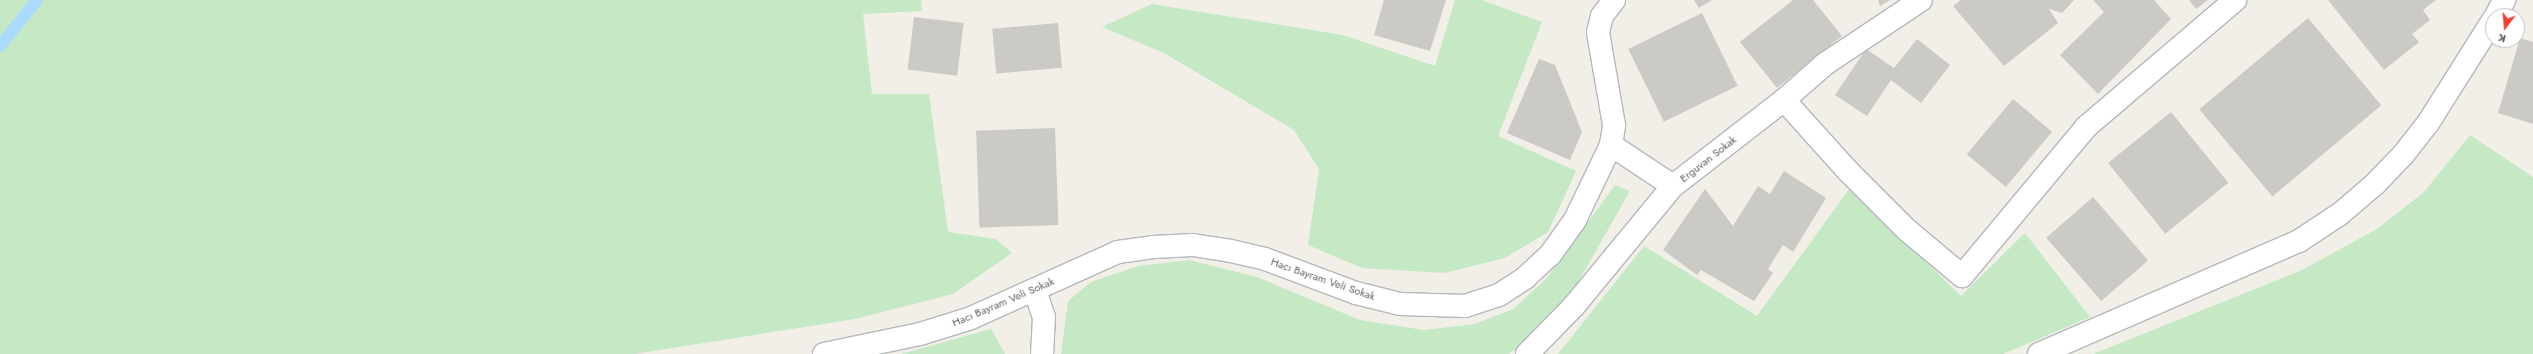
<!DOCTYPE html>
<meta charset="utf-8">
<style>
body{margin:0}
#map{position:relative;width:2533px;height:354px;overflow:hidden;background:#f1efe8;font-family:Jost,sans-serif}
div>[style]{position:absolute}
.green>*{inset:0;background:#c5e8c5}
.stream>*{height:12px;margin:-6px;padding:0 6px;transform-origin:6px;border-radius:6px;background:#aadaff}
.building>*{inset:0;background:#cccac5;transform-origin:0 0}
.roads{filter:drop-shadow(1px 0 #b5b8bc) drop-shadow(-1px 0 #b5b8bc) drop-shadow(0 1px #b5b8bc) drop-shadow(0 -1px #b5b8bc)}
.street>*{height:22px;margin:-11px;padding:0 11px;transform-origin:11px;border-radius:11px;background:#fff}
.secondary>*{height:22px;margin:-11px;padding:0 11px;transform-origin:11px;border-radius:11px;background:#fff}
span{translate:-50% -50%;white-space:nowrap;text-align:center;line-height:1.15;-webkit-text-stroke:3px #fff;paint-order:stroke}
.street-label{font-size:11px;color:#5f6368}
.north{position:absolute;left:2485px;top:8px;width:40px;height:40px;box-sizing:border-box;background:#fff;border:1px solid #bfc1c3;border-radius:50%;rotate:196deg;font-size:11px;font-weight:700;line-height:16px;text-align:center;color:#5f6368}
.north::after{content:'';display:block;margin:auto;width:14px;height:18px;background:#ea4335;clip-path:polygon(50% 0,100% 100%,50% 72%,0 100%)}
</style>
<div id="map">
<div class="green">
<i style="clip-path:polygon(0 0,921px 0,922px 11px,863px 14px,872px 94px,929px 94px,948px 232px,996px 239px,1012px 253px,953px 294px,855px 319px,634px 354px,0 354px)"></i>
<i style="clip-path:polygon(1455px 0,1482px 0,1542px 22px,1498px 136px,1576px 171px,1548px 232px,1505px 258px,1444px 273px,1362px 268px,1308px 245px,1319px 169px,1294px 130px,1164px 53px,1102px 27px,1152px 4px,1343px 35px,1435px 66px)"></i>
<i style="clip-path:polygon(2470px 135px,2533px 177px,2533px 354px,2093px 354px,2302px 270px,2377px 229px,2424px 192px)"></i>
<i style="clip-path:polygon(1615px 185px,1630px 191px,1569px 298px,1531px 337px,1509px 354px,1061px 354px,1068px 301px,1091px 282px,1138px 266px,1189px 260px,1257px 277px,1360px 320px,1424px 330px,1475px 324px,1513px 309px,1546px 279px)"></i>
<i style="clip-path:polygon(1850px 188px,1961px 296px,2025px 233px,2090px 317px,2003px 354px,1558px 354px,1644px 246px,1757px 316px)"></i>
<i style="clip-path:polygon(991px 329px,1005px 354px,901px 354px)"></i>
</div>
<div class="stream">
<i style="left:0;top:46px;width:59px;rotate:-51.2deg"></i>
</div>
<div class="building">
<i style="clip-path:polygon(1384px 0,1446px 0,1430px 51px,1374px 35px)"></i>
<i style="clip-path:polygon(1694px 0,1712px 0,1699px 8px)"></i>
<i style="clip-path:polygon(1793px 0,1813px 0,1842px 36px,1777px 88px,1740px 42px)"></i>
<i style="clip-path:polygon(1878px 0,1890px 0,1880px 6px)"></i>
<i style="clip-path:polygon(1961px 0,2074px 0,2062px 13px,2049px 9px,2058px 23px,2004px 66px,1953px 6px)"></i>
<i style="clip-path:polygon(2093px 0,2154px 0,2171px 19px,2098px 94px,2060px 55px,2104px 12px)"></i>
<i style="clip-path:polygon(2189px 0,2208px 0,2196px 9px)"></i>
<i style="clip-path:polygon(2328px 0,2436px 0,2423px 10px,2430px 20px,2412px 34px,2419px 42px,2384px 70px)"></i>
<i style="left:1702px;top:13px;width:81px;height:82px;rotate:64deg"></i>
<i style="left:914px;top:17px;width:50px;height:53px;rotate:7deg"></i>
<i style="left:2308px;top:18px;width:114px;height:142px;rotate:50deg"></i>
<i style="left:1058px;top:23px;width:45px;height:66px;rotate:85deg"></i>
<i style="clip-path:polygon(2520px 38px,2533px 42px,2533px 124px,2498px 113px)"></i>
<i style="clip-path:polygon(1917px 39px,1950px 65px,1921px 103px,1891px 80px,1867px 116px,1835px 95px,1866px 49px,1894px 68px)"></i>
<i style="clip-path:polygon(1539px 59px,1555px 65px,1582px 132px,1570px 160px,1507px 133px)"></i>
<i style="left:2013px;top:99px;width:51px;height:72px;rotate:40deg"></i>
<i style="left:2171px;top:112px;width:91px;height:81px;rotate:51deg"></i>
<i style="left:1055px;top:128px;width:97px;height:79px;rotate:88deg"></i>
<i style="clip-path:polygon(1784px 171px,1826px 198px,1793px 252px,1783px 245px,1768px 269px,1773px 273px,1754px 301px,1701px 270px,1697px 275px,1663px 250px,1705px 189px,1733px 226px,1758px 186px,1770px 194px)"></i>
<i style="left:2093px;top:197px;width:84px;height:62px;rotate:49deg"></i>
</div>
<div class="roads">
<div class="street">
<i style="left:1784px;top:100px;width:96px;rotate:48deg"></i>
<i style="left:1848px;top:171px;width:83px;rotate:45deg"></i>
<i style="left:1907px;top:230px;width:72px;rotate:39.9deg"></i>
<i style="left:1962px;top:276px;width:194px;rotate:-50.2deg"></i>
<i style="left:2086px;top:127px;width:196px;rotate:-40.4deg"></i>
<i style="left:1611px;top:145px;width:74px;rotate:33.5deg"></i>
<i style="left:1035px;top:290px;width:28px;rotate:72deg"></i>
<i style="left:1044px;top:317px;width:37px;rotate:93deg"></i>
<i style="left:824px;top:354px;width:98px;rotate:-11.8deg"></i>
<i style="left:920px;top:334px;width:53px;rotate:-17.4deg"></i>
<i style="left:971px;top:318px;width:161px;rotate:-24.2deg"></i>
<i style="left:1118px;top:252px;width:35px;rotate:-8deg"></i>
<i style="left:1153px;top:247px;width:40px;rotate:-2.9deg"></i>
<i style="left:1193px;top:245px;width:38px;rotate:9deg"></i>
<i style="left:1231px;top:251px;width:35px;rotate:13deg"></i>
<i style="left:1265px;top:259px;width:97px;rotate:20.5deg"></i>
<i style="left:1356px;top:293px;width:45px;rotate:14deg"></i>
<i style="left:1400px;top:304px;width:65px;rotate:1.8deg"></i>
<i style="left:1465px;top:306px;width:36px;rotate:-18deg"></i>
<i style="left:1499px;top:295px;width:31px;rotate:-33deg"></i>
<i style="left:1525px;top:278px;width:34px;rotate:-43deg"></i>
<i style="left:1550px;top:255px;width:43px;rotate:-54.5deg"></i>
<i style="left:1575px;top:220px;width:83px;rotate:-64.4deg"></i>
<i style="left:1611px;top:145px;width:20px;rotate:-81deg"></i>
<i style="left:1614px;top:125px;width:94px;rotate:-99.8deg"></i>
<i style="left:1598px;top:32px;width:16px;rotate:-76deg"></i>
<i style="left:1602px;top:16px;width:20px;rotate:-53deg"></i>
<i style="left:1527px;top:354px;width:67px;rotate:-45.6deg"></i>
<i style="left:1574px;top:306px;width:156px;rotate:-50.5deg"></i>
<i style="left:1673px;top:186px;width:140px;rotate:-37.8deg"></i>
<i style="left:1784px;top:100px;width:55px;rotate:-41.3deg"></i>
<i style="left:1825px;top:64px;width:115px;rotate:-33.7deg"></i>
</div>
<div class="secondary">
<i style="left:2496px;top:16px;width:18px;rotate:-63deg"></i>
<i style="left:2039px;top:354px;width:283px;rotate:-23.5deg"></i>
<i style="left:2299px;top:241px;width:49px;rotate:-33.4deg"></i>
<i style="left:2340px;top:214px;width:46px;rotate:-40.6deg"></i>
<i style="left:2375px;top:184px;width:40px;rotate:-46deg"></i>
<i style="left:2403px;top:155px;width:41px;rotate:-52deg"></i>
<i style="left:2428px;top:123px;width:122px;rotate:-57.7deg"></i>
</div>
</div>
<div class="street-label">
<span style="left:1708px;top:159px;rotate:-38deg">Erguvan Sokak</span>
<span style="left:1323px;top:279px;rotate:19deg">Hacı Bayram Veli Sokak</span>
<span style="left:1003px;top:302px;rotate:-23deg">Hacı Bayram Veli Sokak</span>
</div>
<div class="north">K</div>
</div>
